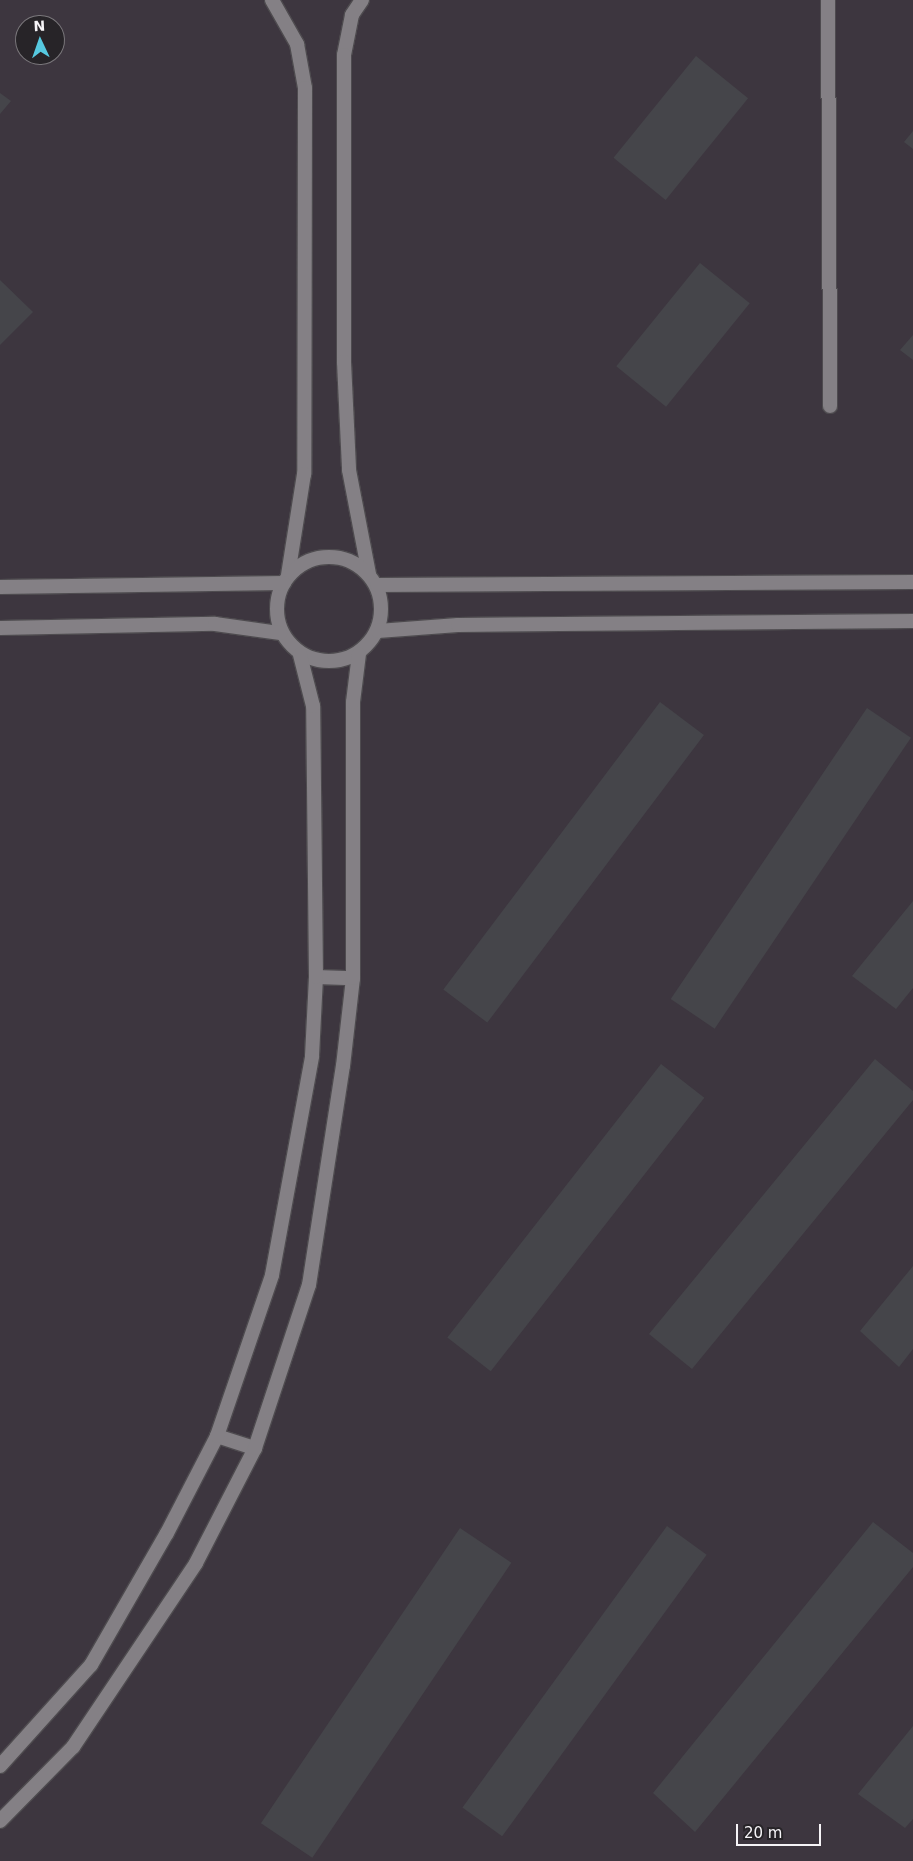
<!DOCTYPE html>
<style>
body{margin:0}
#map{position:relative;width:913px;height:1861px;overflow:hidden;background:#312e32;font-family:"DejaVu Sans",sans-serif}
div>[style]{position:absolute}
.built>*{inset:0;background:#3d363f}
.building>*{inset:0;background:#45454a;transform-origin:0 0}
.roads{filter:drop-shadow(1px 0 #4e4b4f) drop-shadow(-1px 0 #4e4b4f) drop-shadow(0 1px #4e4b4f) drop-shadow(0 -1px #4e4b4f)}
.minor>*{height:14px;margin:-7px;padding:0 7px;transform-origin:7px;border-radius:7px;background:#848085}
.minor>.ring{margin:-7px;padding:0;box-sizing:content-box;background:none;border:14px solid #848085;border-radius:50%}
span{translate:-50% -50%;white-space:nowrap;text-align:center;line-height:1.15;-webkit-text-stroke:4px #272428;paint-order:stroke}
.north{position:absolute;left:15px;top:15px;width:50px;height:50px;box-sizing:border-box;background:#272428;border:1px solid #7a777b;border-radius:50%;rotate:357deg;font-size:14px;font-weight:700;line-height:20px;text-align:center;color:#f6f4f7}
.north::after{content:'';display:block;margin:auto;width:18px;height:22px;background:#56c9e0;clip-path:polygon(50% 0,100% 100%,50% 72%,0 100%)}
.scale{position:absolute;left:736px;top:1824px;width:85px;height:22px;box-sizing:border-box;border:2px solid #f6f4f7;border-top:0;padding-left:6px;font-size:15px;line-height:18px;white-space:nowrap;color:#f6f4f7;-webkit-text-stroke:4px #272428;paint-order:stroke}
</style>
<div id="map">
<div class="built">
<i style="clip-path:polygon(evenodd,0 0,913px 0,913px 1861px,0 1861px,0 0,25px 25px,55px 25px,55px 55px,25px 55px,25px 25px)"></i>
</div>
<div class="building">
<i style="left:696px;top:56px;width:67px;height:131px;rotate:39deg"></i>
<i style="clip-path:polygon(0 93px,11px 101px,0 114px)"></i>
<i style="clip-path:polygon(913px 131px,913px 149px,904px 142px)"></i>
<i style="left:700px;top:263px;width:64px;height:133px;rotate:39deg"></i>
<i style="clip-path:polygon(0 280px,33px 312px,0 345px)"></i>
<i style="clip-path:polygon(913px 335px,913px 360px,900px 350px)"></i>
<i style="left:660px;top:702px;width:55px;height:360px;rotate:37deg"></i>
<i style="left:867px;top:708px;width:53px;height:351px;rotate:34deg"></i>
<i style="clip-path:polygon(913px 901px,913px 988px,896px 1009px,852px 976px)"></i>
<i style="clip-path:polygon(875px 1059px,913px 1091px,913px 1100px,692px 1369px,649px 1334px)"></i>
<i style="left:661px;top:1064px;width:55px;height:347px;rotate:38deg"></i>
<i style="clip-path:polygon(913px 1266px,913px 1349px,899px 1367px,860px 1331px)"></i>
<i style="clip-path:polygon(873px 1522px,913px 1553px,913px 1567px,695px 1832px,653px 1793px)"></i>
<i style="left:667px;top:1526px;width:49px;height:348px;rotate:36deg"></i>
<i style="left:460px;top:1528px;width:62px;height:356px;rotate:34deg"></i>
<i style="clip-path:polygon(913px 1726px,913px 1819px,905px 1828px,858px 1794px)"></i>
</div>
<div class="roads">
<div class="minor">
<i style="left:272px;top:0;width:51px;rotate:60.4deg"></i>
<i style="left:297px;top:44px;width:45px;rotate:79.7deg"></i>
<i style="left:305px;top:88px;width:386px;rotate:90.1deg"></i>
<i style="left:304px;top:474px;width:102px;rotate:99deg"></i>
<i style="left:362px;top:0;width:18px;rotate:124deg"></i>
<i style="left:352px;top:15px;width:41px;rotate:101.3deg"></i>
<i style="left:344px;top:55px;width:307px;rotate:90deg"></i>
<i style="left:344px;top:362px;width:108px;rotate:87.3deg"></i>
<i style="left:349px;top:470px;width:106px;rotate:79.1deg"></i>
<i style="left:828px;top:0;width:406px;rotate:89.7deg"></i>
<i class="ring" style="left:277px;top:557px;width:90px;height:90px"></i>
<i style="left:377px;top:585px;width:536px;rotate:-0.32deg"></i>
<i style="left:0;top:587px;width:284px;rotate:-0.8deg"></i>
<i style="left:0;top:628px;width:215px;rotate:-1.1deg"></i>
<i style="left:215px;top:624px;width:66px;rotate:7.9deg"></i>
<i style="left:378px;top:631px;width:80px;rotate:-4.3deg"></i>
<i style="left:458px;top:625px;width:455px;rotate:-0.5deg"></i>
<i style="left:316px;top:977px;width:37px;rotate:2deg"></i>
<i style="left:217px;top:1436px;width:40px;rotate:18deg"></i>
<i style="left:0;top:1766px;width:136px;rotate:-48deg"></i>
<i style="left:91px;top:1665px;width:152px;rotate:-60.1deg"></i>
<i style="left:167px;top:1533px;width:109px;rotate:-62.7deg"></i>
<i style="left:217px;top:1436px;width:170px;rotate:-71.1deg"></i>
<i style="left:272px;top:1275px;width:223px;rotate:-79.6deg"></i>
<i style="left:312px;top:1056px;width:79px;rotate:-87.1deg"></i>
<i style="left:316px;top:977px;width:271px;rotate:-90.6deg"></i>
<i style="left:313px;top:706px;width:53px;rotate:-104.3deg"></i>
<i style="left:0;top:1821px;width:104px;rotate:-45.4deg"></i>
<i style="left:73px;top:1747px;width:221px;rotate:-56.2deg"></i>
<i style="left:196px;top:1563px;width:129px;rotate:-62.8deg"></i>
<i style="left:255px;top:1448px;width:172px;rotate:-71.7deg"></i>
<i style="left:309px;top:1285px;width:222px;rotate:-81.2deg"></i>
<i style="left:343px;top:1066px;width:89px;rotate:-83.5deg"></i>
<i style="left:353px;top:978px;width:276px;rotate:-90deg"></i>
<i style="left:353px;top:702px;width:48px;rotate:-82.9deg"></i>
</div>
</div>
<div class="north">N</div>
<div class="scale">20 m</div>
</div>
